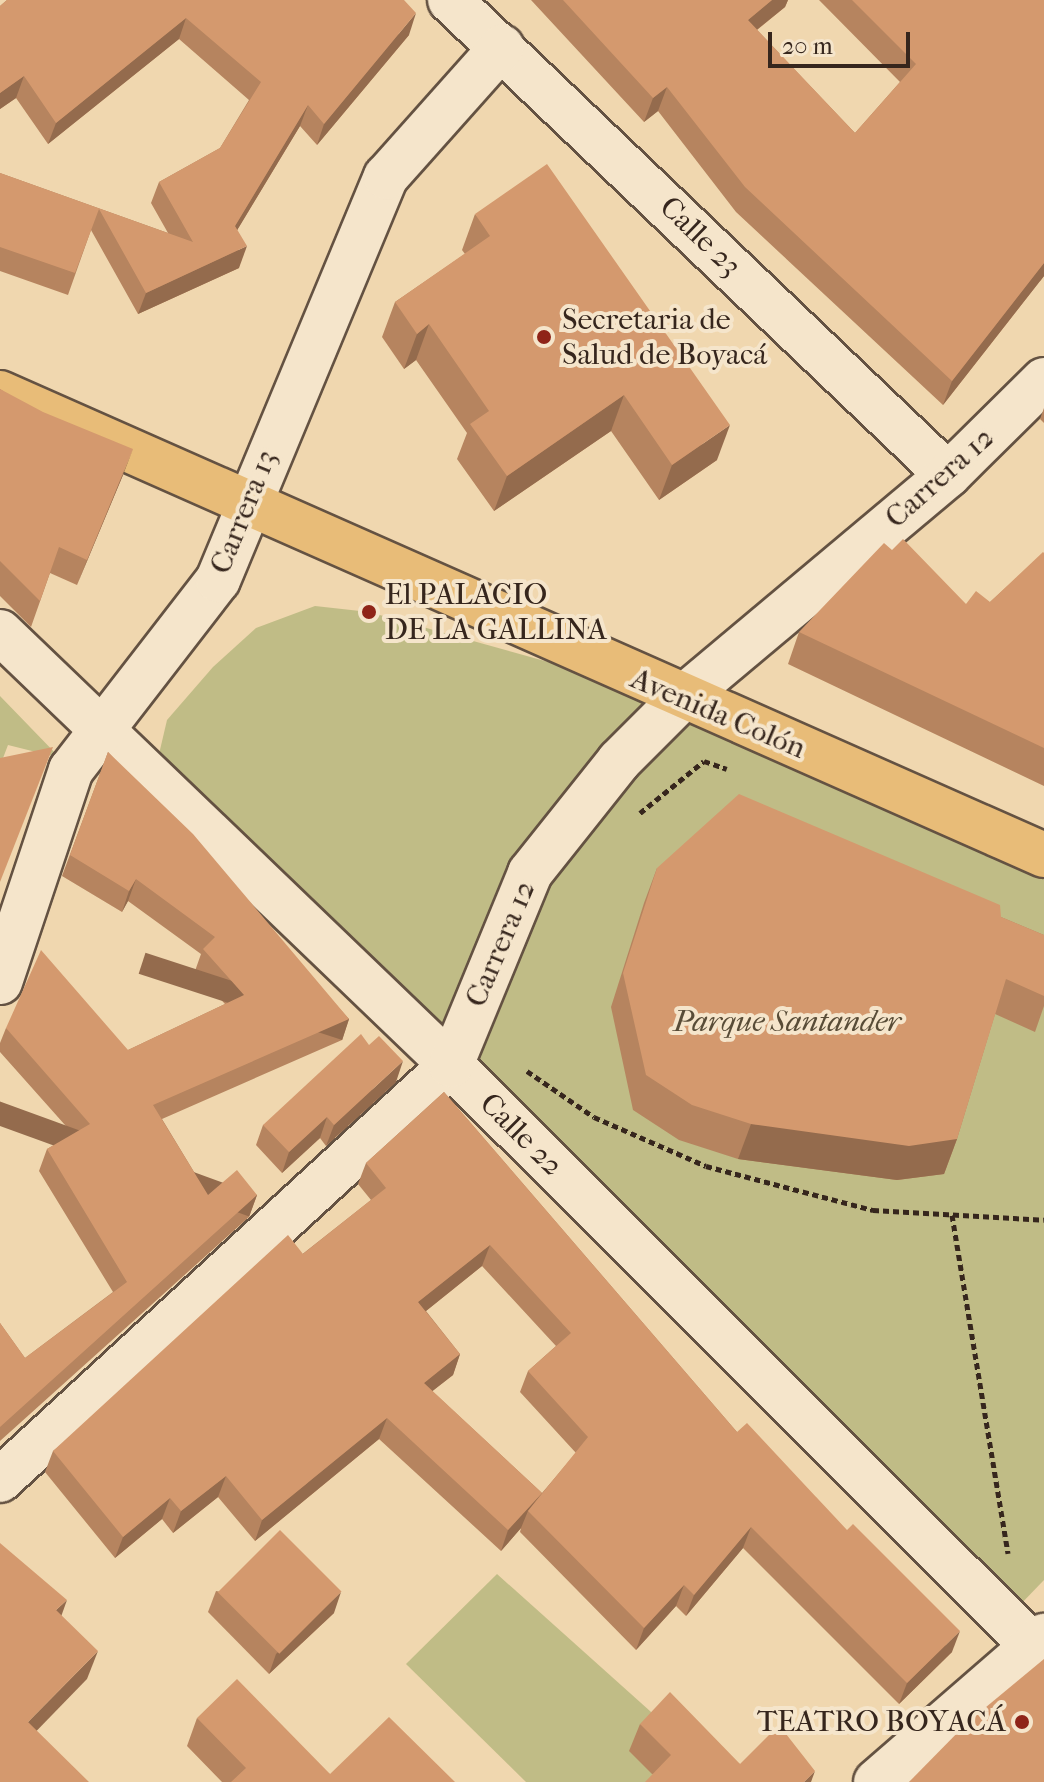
<!DOCTYPE html>
<meta charset="utf-8">
<style>
body{margin:0}
#map{position:relative;width:1044px;height:1782px;overflow:hidden;background:#f0d7af;font-family:"IM FELL French Canon",serif}
div>[style]{position:absolute}
.green>*{inset:0;background:#c0bc86}
.path>*{height:5px;margin-top:-2.5px;transform-origin:0;background:repeating-linear-gradient(90deg,#36261d 0 6px,transparent 0 10px)}
.roads{filter:drop-shadow(2px 0 #645242) drop-shadow(-2px 0 #645242) drop-shadow(0 2px #645242) drop-shadow(0 -2px #645242)}
.street>*{height:44px;margin:-22px;padding:0 22px;transform-origin:22px;border-radius:22px;background:#f5e5cb}
.secondary>*{height:44px;margin:-22px;padding:0 22px;transform-origin:22px;border-radius:22px;background:#f5e5cb}
.primary>*{height:44px;margin:-22px;padding:0 22px;transform-origin:22px;border-radius:22px;background:#e8bc78}
.wall>*{inset:0;background:#b6845f}
.shaded-wall>*{inset:0;background:#946b4d;transform-origin:0 0}
.building>*{inset:0;background:#d4996e;transform-origin:0 0}
.dots>*{width:22px;height:22px;translate:-50% -50%;box-sizing:border-box;border:4px solid #f5e5cb;border-radius:50%}
span{translate:-50% -50%;white-space:nowrap;text-align:center;line-height:1.15;-webkit-text-stroke:8px #f5e5cb;paint-order:stroke}
.street-label{font-size:30px;color:#36261d}
.poi-label{font-size:30px;color:#36261d}
.left{translate:0 -50%;text-align:left}
.right{translate:-100% -50%;text-align:right}
.park-label{font-size:30px;color:#584c37;font-style:italic}
.scale{position:absolute;left:768px;top:32px;width:142px;height:36px;box-sizing:border-box;border:4px solid #36261d;border-top:0;padding-left:10px;font-size:24px;line-height:28px;white-space:nowrap;color:#36261d;-webkit-text-stroke:6px #f5e5cb;paint-order:stroke}
</style>
<div id="map">
<div class="green">
<i style="clip-path:polygon(315px 606px,369px 612px,681px 699px,1044px 855px,1044px 1580px,1017px 1608px,156px 767px,167px 720px,213px 667px,256px 628px)"></i>
<i style="clip-path:polygon(0 696px,60px 758px,8px 745px,0 766px)"></i>
<i style="clip-path:polygon(497px 1574px,660px 1720px,660px 1782px,526px 1782px,406px 1664px)"></i>
</div>
<div class="path">
<i style="left:640px;top:813px;width:82px;rotate:-39.1deg"></i>
<i style="left:704px;top:761px;width:24px;rotate:19deg"></i>
<i style="left:527px;top:1071px;width:81px;rotate:34.5deg"></i>
<i style="left:594px;top:1117px;width:122px;rotate:23.6deg"></i>
<i style="left:706px;top:1166px;width:173px;rotate:14.8deg"></i>
<i style="left:873px;top:1210px;width:171px;rotate:3.3deg"></i>
<i style="left:952px;top:1215px;width:343px;rotate:80.6deg"></i>
</div>
<div class="roads">
<div class="street">
<i style="left:450px;top:0;width:688px;rotate:43.65deg"></i>
<i style="left:0;top:632px;width:625px;rotate:43.83deg"></i>
<i style="left:451px;top:1065px;width:824px;rotate:44.95deg"></i>
<i style="left:0;top:982px;width:224px;rotate:-71.5deg"></i>
<i style="left:71px;top:770px;width:240px;rotate:-52.3deg"></i>
<i style="left:218px;top:580px;width:437px;rotate:-67.4deg"></i>
<i style="left:386px;top:177px;width:174px;rotate:-48.3deg"></i>
<i style="left:0;top:1480px;width:613px;rotate:-42.62deg"></i>
<i style="left:451px;top:1065px;width:208px;rotate:-67.6deg"></i>
<i style="left:530px;top:873px;width:143px;rotate:-51.5deg"></i>
<i style="left:619px;top:761px;width:88px;rotate:-45deg"></i>
<i style="left:681px;top:699px;width:349px;rotate:-40deg"></i>
<i style="left:948px;top:475px;width:135px;rotate:-44.7deg"></i>
</div>
<div class="secondary">
<i style="left:876px;top:1782px;width:223px;rotate:-41deg"></i>
</div>
<div class="primary">
<i style="left:0;top:393px;width:1142px;rotate:23.87deg"></i>
</div>
</div>
<div class="wall">
<i style="clip-path:polygon(7px 0,409px 35px,317px 145px,300px 126px,237px 230px,239px 268px,138px 314px,91px 230px,68px 295px,0 271px,0 173px,168px 233px,151px 203px,159px 182px,220px 148px,249px 100px,179px 39px,48px 144px,16px 98px,0 109px,0 6px)"></i>
<i style="clip-path:polygon(531px 0,788px 0,785px 7px,757px 30px,855px 133px,900px 82px,819px 0,1044px 0,1044px 276px,943px 405px,736px 212px,658px 111px,644px 122px)"></i>
<i style="clip-path:polygon(475px 214px,717px 460px,659px 500px,611px 431px,494px 511px,457px 459px,467px 433px,416px 360px,404px 369px,382px 337px,395px 302px,465px 254px,462px 250px)"></i>
<i style="clip-path:polygon(0 389px,123px 475px,77px 585px,50px 573px,31px 627px,0 596px)"></i>
<i style="clip-path:polygon(1044px 408px,1044px 423px,1040px 419px)"></i>
<i style="clip-path:polygon(1044px 553px,1044px 786px,788px 664px,799px 632px,966px 604px,990px 602px)"></i>
<i style="clip-path:polygon(108px 752px,349px 1019px,342px 1040px,162px 1119px,208px 1195px,257px 1195px,249px 1217px,0 1441px,0 1323px,25px 1358px,113px 1292px,39px 1171px,47px 1149px,73px 1134px,0 1052px,0 1043px,6px 1028px,128px 1050px,225px 1004px,195px 971px,201px 954px,128px 901px,122px 912px,62px 876px)"></i>
<i style="clip-path:polygon(657px 868px,1001px 917px,1044px 935px,1044px 1006px,1035px 1032px,995px 1014px,957px 1139px,944px 1174px,897px 1180px,738px 1159px,679px 1140px,633px 1110px,611px 1007px,644px 903px)"></i>
<i style="clip-path:polygon(396px 1082px,326px 1146px,320px 1138px,282px 1173px,256px 1145px,263px 1125px)"></i>
<i style="clip-path:polygon(evenodd,444px 1092px,737px 1432px,952px 1652px,899px 1704px,743px 1548px,686px 1616px,676px 1606px,636px 1650px,520px 1532px,521px 1528px,501px 1551px,379px 1439px,255px 1541px,218px 1497px,173px 1533px,162px 1519px,115px 1558px,45px 1472px,53px 1451px,371px 1200px,358px 1184px,366px 1163px,444px 1092px,482px 1266px,556px 1346px,528px 1371px,520px 1392px,576px 1453px,542px 1493px,432px 1391px,453px 1375px,460px 1354px,426px 1311px,482px 1266px)"></i>
<i style="clip-path:polygon(216px 1591px,334px 1613px,269px 1674px,208px 1612px)"></i>
<i style="clip-path:polygon(197px 1718px,330px 1774px,455px 1782px,222px 1782px,187px 1746px)"></i>
<i style="clip-path:polygon(640px 1724px,740px 1764px,652px 1774px,629px 1751px)"></i>
</div>
<div class="shaded-wall">
<i style="clip-path:polygon(772px 0,788px 0,785px 7px,739px 44px,748px 20px)"></i>
<i style="clip-path:polygon(416px 13px,409px 35px,317px 145px,324px 124px)"></i>
<i style="clip-path:polygon(186px 18px,179px 39px,48px 144px,56px 123px)"></i>
<i style="clip-path:polygon(24px 76px,16px 98px,0 109px,0 93px)"></i>
<i style="clip-path:polygon(667px 87px,658px 111px,644px 122px,653px 98px)"></i>
<i style="clip-path:polygon(308px 105px,300px 126px,227px 247px,235px 226px)"></i>
<i style="clip-path:polygon(247px 246px,239px 268px,138px 314px,146px 293px)"></i>
<i style="clip-path:polygon(1044px 263px,1044px 276px,943px 405px,952px 381px)"></i>
<i style="clip-path:polygon(429px 324px,416px 360px,404px 369px,417px 334px)"></i>
<i style="clip-path:polygon(624px 395px,611px 431px,494px 511px,507px 476px)"></i>
<i style="clip-path:polygon(730px 425px,717px 460px,659px 500px,672px 465px)"></i>
<i style="clip-path:polygon(133px 449px,123px 475px,77px 585px,87px 560px)"></i>
<i style="clip-path:polygon(136px 879px,128px 901px,122px 912px,129px 891px)"></i>
<i style="left:349px;top:1019px;width:22px;height:214px;rotate:108deg"></i>
<i style="clip-path:polygon(403px 1061px,396px 1082px,326px 1146px,334px 1125px)"></i>
<i style="clip-path:polygon(327px 1117px,320px 1138px,282px 1173px,289px 1152px)"></i>
<i style="clip-path:polygon(751px 1124px,957px 1139px,944px 1174px,897px 1180px,738px 1159px)"></i>
<i style="left:257px;top:1195px;width:23px;height:346px;rotate:110deg"></i>
<i style="clip-path:polygon(490px 1245px,482px 1266px,411px 1323px,418px 1302px)"></i>
<i style="clip-path:polygon(460px 1354px,453px 1375px,416px 1404px,424px 1383px)"></i>
<i style="clip-path:polygon(387px 1418px,379px 1439px,255px 1541px,262px 1520px)"></i>
<i style="clip-path:polygon(226px 1476px,218px 1497px,173px 1533px,181px 1511px)"></i>
<i style="clip-path:polygon(542px 1493px,528px 1511px,521px 1528px,501px 1551px,508px 1530px)"></i>
<i style="clip-path:polygon(170px 1498px,162px 1519px,115px 1558px,123px 1537px)"></i>
<i style="clip-path:polygon(751px 1527px,743px 1548px,686px 1616px,694px 1595px)"></i>
<i style="clip-path:polygon(684px 1585px,676px 1606px,636px 1650px,644px 1628px)"></i>
<i style="clip-path:polygon(341px 1592px,334px 1613px,269px 1674px,276px 1654px)"></i>
<i style="clip-path:polygon(67px 1600px,57px 1628px,56px 1610px)"></i>
<i style="clip-path:polygon(960px 1631px,952px 1652px,899px 1704px,907px 1683px)"></i>
<i style="clip-path:polygon(98px 1651px,87px 1679px,18px 1750px,28px 1722px)"></i>
<i style="clip-path:polygon(815px 1771px,811px 1782px,804px 1782px)"></i>
</div>
<div class="building">
<i style="clip-path:polygon(7px 0,404px 0,416px 13px,324px 124px,308px 105px,235px 226px,247px 246px,146px 293px,99px 209px,75px 273px,0 247px,0 173px,193px 242px,159px 182px,220px 148px,261px 82px,186px 18px,56px 123px,24px 76px,0 93px,0 6px)"></i>
<i style="clip-path:polygon(563px 0,772px 0,748px 20px,855px 133px,916px 64px,852px 0,1044px 0,1044px 263px,952px 381px,745px 187px,667px 87px,653px 98px)"></i>
<i style="clip-path:polygon(547px 164px,730px 425px,672px 465px,624px 395px,507px 476px,470px 424px,489px 411px,429px 324px,417px 334px,395px 302px,490px 236px,475px 214px)"></i>
<i style="clip-path:polygon(0 389px,43px 412px,133px 449px,87px 560px,59px 547px,40px 601px,0 561px)"></i>
<i style="clip-path:polygon(903px 539px,966px 604px,976px 591px,990px 602px,1043px 552px,1044px 553px,1044px 748px,799px 632px,884px 543px,892px 550px)"></i>
<i style="clip-path:polygon(53px 747px,0 882px,0 758px)"></i>
<i style="clip-path:polygon(108px 752px,193px 834px,349px 1019px,153px 1105px,208px 1195px,237px 1170px,257px 1195px,0 1427px,0 1323px,25px 1358px,127px 1282px,47px 1149px,90px 1124px,6px 1028px,41px 950px,128px 1050px,244px 995px,203px 949px,215px 937px,136px 879px,129px 891px,70px 855px)"></i>
<i style="clip-path:polygon(739px 794px,1000px 905px,1001px 917px,1044px 935px,1044px 996px,1006px 979px,957px 1139px,909px 1146px,751px 1124px,692px 1105px,646px 1075px,623px 973px,657px 868px)"></i>
<i style="clip-path:polygon(361px 1034px,369px 1045px,379px 1036px,403px 1061px,334px 1125px,327px 1117px,289px 1152px,263px 1125px)"></i>
<i style="clip-path:polygon(444px 1092px,737px 1432px,747px 1423px,847px 1530px,853px 1524px,960px 1631px,907px 1683px,751px 1527px,694px 1595px,684px 1585px,644px 1628px,528px 1511px,588px 1437px,528px 1371px,571px 1333px,490px 1245px,418px 1302px,460px 1354px,424px 1383px,542px 1493px,508px 1530px,387px 1418px,262px 1520px,226px 1476px,181px 1511px,170px 1498px,123px 1537px,53px 1451px,288px 1235px,303px 1254px,386px 1188px,366px 1163px)"></i>
<i style="left:280px;top:1530px;width:87px;height:88px;rotate:45deg"></i>
<i style="clip-path:polygon(0 1543px,67px 1600px,56px 1610px,98px 1651px,28px 1722px,89px 1782px,0 1782px)"></i>
<i style="clip-path:polygon(1044px 1659px,1044px 1782px,909px 1782px,968px 1722px)"></i>
<i style="clip-path:polygon(237px 1679px,330px 1774px,389px 1717px,455px 1782px,231px 1782px,246px 1768px,197px 1718px)"></i>
<i style="clip-path:polygon(670px 1692px,740px 1764px,779px 1725px,815px 1771px,804px 1782px,645px 1782px,671px 1755px,640px 1724px)"></i>
</div>
<div class="dots">
<i style="left:544px;top:337px;background:#8f2418"></i>
<i style="left:369px;top:612px;background:#8f2418"></i>
<i style="left:1022px;top:1722px;background:#8f2418"></i>
</div>
<div class="street-label">
<span style="left:700px;top:237px;rotate:44deg">Calle 23</span>
<span style="left:940px;top:478px;rotate:-42deg">Carrera 12</span>
<span style="left:244px;top:512px;rotate:-68deg">Carrera 13</span>
<span style="left:718px;top:714px;rotate:23deg">Avenida Colón</span>
<span style="left:501px;top:944px;rotate:-67deg">Carrera 12</span>
<span style="left:521px;top:1135px;rotate:45deg">Calle 22</span>
</div>
<div class="poi-label">
<span class="left" style="left:562px;top:337px">Secretaria de<br>Salud de Boyacá</span>
<span class="left" style="left:385px;top:612px">El PALACIO<br>DE LA GALLINA</span>
<span class="right" style="left:1006px;top:1722px">TEATRO BOYACÁ</span>
</div>
<div class="park-label">
<span style="left:787px;top:1022px">Parque Santander</span>
</div>
<div class="scale">20 m</div>
</div>
